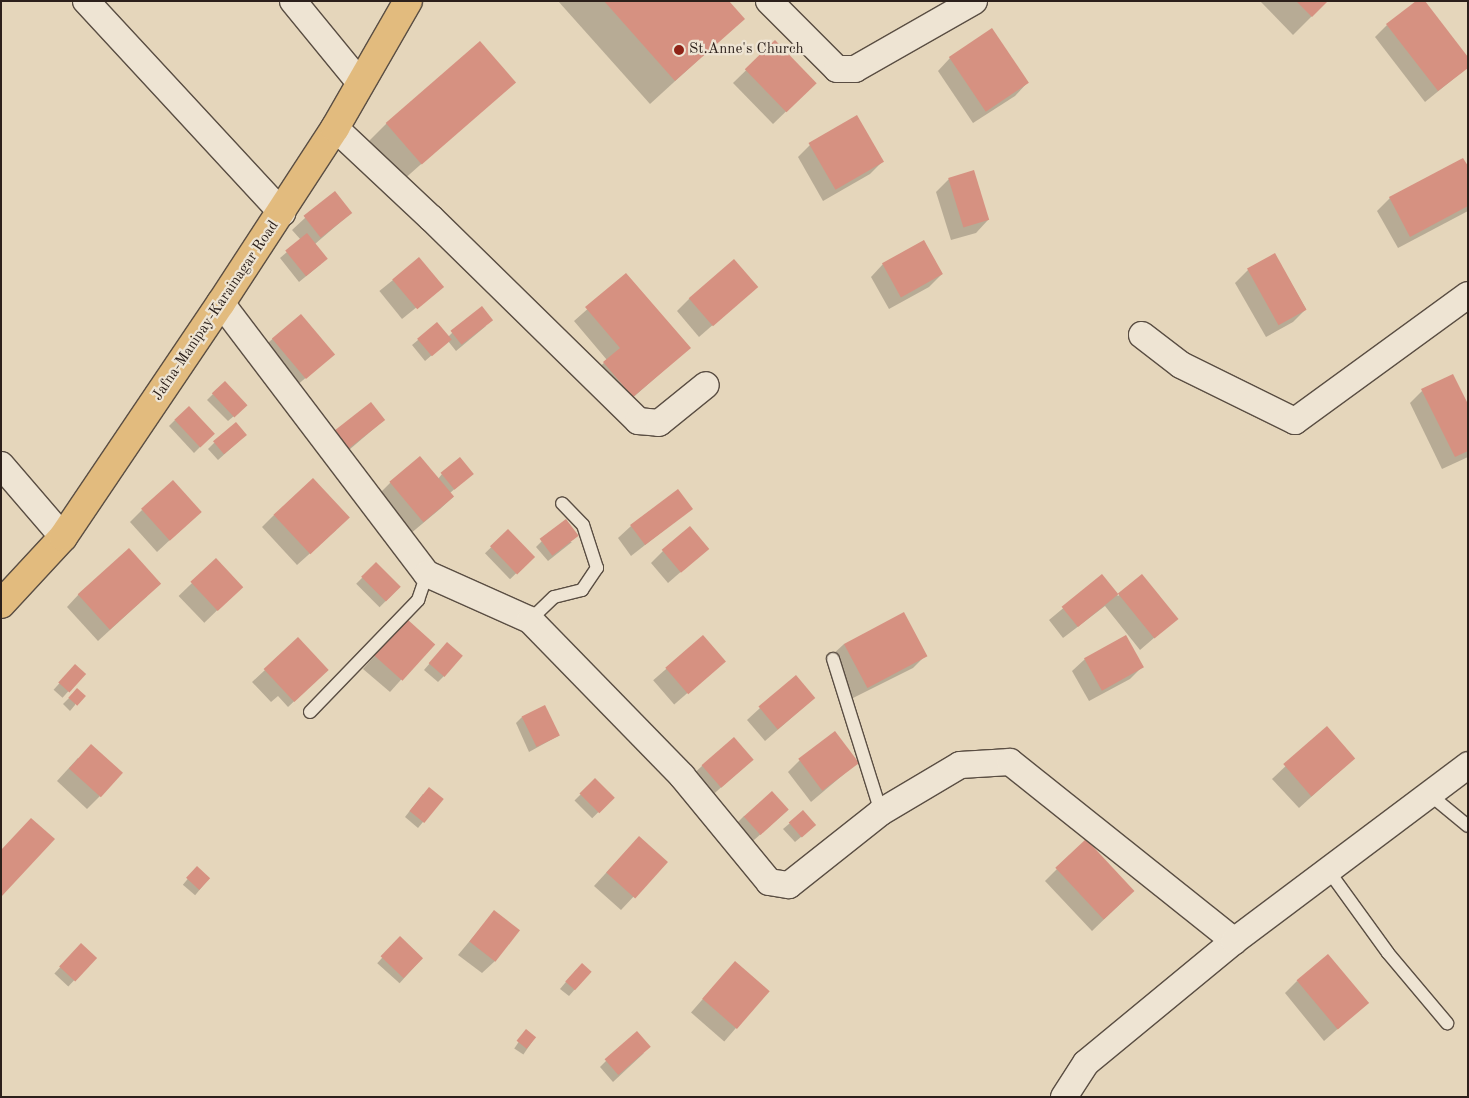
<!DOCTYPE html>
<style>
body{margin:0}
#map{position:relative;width:1469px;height:1098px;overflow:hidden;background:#e5d6bb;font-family:"Old Standard TT",serif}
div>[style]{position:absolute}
.shadow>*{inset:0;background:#0003;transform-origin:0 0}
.building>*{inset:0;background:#d69181;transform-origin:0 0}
.roads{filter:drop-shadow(1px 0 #5a4e43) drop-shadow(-1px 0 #5a4e43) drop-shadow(0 1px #5a4e43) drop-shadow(0 -1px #5a4e43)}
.service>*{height:12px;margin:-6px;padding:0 6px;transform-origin:6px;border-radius:6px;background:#eee4d3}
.minor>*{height:26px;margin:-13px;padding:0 13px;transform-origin:13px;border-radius:13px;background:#eee4d3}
.primary>*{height:28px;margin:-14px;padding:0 14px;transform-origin:14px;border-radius:14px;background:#e2bb7e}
.dots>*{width:14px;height:14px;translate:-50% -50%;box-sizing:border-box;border:2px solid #eee4d3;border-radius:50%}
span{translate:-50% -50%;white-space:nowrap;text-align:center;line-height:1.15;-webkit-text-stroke:4.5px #eee4d3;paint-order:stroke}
.poi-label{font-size:15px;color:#2c201b}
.left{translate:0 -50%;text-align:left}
.street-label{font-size:15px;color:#2c201b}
.frame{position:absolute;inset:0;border:2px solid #2c201b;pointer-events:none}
</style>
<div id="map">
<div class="shadow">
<i style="clip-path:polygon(558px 1px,728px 1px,743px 19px,650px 104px)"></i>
<i style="clip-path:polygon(1260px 1px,1327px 1px,1293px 35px)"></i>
<i style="clip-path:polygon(1387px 25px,1468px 67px,1425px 102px,1375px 37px)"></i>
<i style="clip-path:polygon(775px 42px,803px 95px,773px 124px,733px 83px)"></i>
<i style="clip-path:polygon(950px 58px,1027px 83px,1015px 96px,973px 123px,938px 71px)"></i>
<i style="clip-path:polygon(514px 82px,402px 181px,368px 142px,386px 124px)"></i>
<i style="clip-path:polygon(810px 145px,883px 161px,870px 174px,823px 201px,798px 157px)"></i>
<i style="clip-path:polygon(1468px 169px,1468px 211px,1398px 248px,1377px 211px,1390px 198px)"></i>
<i style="clip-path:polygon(949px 179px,988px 220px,976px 233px,951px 240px,936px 192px)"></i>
<i style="clip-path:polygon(351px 213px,315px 244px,321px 264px,299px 282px,280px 258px,301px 240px,292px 230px,305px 218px)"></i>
<i style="clip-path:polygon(1275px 255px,1306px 309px,1293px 322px,1266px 337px,1235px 283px,1248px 270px)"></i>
<i style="left:419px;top:259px;width:36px;height:51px;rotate:51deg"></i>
<i style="clip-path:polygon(883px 264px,942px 274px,929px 287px,889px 309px,871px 277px)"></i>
<i style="clip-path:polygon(626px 275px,689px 348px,620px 409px,591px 375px,607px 360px,574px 321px)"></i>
<i style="clip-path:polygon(756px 287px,699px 337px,677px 311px,689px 299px)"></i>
<i style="left:300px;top:316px;width:51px;height:53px;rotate:50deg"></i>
<i style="clip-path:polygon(486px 326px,456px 351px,448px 341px,425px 361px,412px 345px,418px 340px,448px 337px,452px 333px)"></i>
<i style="clip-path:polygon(1422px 391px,1468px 407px,1468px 457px,1442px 469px,1410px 403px)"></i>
<i style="clip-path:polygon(213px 394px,240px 411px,228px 421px,207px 400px)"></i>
<i style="clip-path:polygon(175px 420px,207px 440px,194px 453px,169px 426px)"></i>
<i style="clip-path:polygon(384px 420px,335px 462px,322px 446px)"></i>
<i style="clip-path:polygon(239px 441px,218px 460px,208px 449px,214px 443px)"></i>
<i style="clip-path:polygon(442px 474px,466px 479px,450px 493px,453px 497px,440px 509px,410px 534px,378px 495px,390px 483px,438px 479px)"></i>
<i style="clip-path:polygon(691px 509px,631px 556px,618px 538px,631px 526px)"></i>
<i style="clip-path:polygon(142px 510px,187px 524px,157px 552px,130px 522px)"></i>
<i style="clip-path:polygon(274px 515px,336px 530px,297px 565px,262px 527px)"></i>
<i style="left:508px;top:531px;width:36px;height:32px;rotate:46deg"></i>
<i style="clip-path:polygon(542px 541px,572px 542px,548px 561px,536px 547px)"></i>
<i style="clip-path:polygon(707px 549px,668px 583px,651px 563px,663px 551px)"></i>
<i style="left:216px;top:560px;width:37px;height:52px;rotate:46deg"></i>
<i style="left:376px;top:564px;width:33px;height:28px;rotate:45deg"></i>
<i style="clip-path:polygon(1102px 576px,1118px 596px,1142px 576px,1176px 619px,1140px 650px,1105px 606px,1063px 638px,1049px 620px)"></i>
<i style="clip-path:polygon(79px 594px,147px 596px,98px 641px,67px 607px)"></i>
<i style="clip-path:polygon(394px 634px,433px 644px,390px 692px,363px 669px)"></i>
<i style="left:703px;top:637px;width:32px;height:66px;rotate:49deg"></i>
<i style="clip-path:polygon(844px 644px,925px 656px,913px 668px,853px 698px,831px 656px)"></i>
<i style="clip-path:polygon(442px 649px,444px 676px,438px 682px,424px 670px)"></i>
<i style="clip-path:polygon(1085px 659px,1142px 667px,1130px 679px,1089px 701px,1072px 671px)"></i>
<i style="left:75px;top:666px;width:12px;height:32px;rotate:42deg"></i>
<i style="clip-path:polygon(265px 670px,321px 676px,288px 707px,278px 696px,271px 702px,252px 682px)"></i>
<i style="clip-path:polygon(77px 690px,75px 705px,70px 711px,63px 704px)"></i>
<i style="clip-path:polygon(814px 698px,765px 741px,747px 720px,760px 708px)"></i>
<i style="clip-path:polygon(522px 717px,558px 736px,529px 752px,516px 723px)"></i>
<i style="clip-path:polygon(1326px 728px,1341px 770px,1299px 808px,1272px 779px)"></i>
<i style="clip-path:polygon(78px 758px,100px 796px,87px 809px,57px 781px)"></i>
<i style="clip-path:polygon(752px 760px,708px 799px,689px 778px,702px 766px)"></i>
<i style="clip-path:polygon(800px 760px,857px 763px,811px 802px,788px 772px)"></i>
<i style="left:595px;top:780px;width:25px;height:29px;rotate:45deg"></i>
<i style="clip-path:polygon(423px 794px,442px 799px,418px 828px,405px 817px)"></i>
<i style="clip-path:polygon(788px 810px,746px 847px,731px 829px,744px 816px)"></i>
<i style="clip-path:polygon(803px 812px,808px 831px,795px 842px,783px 829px)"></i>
<i style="clip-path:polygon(627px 850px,666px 862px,621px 910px,594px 886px)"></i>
<i style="left:197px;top:868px;width:16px;height:22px;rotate:40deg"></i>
<i style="clip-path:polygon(1057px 869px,1121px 903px,1092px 931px,1045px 881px)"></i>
<i style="clip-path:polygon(494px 912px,495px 961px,482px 973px,458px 955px)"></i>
<i style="left:400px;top:938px;width:30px;height:34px;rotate:42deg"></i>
<i style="left:81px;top:945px;width:19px;height:39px;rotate:43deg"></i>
<i style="left:735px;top:962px;width:44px;height:67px;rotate:41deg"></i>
<i style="clip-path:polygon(576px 970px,590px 972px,569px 996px,560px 989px)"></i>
<i style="clip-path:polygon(1297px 981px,1367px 1003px,1324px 1041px,1285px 993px)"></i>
<i style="left:526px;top:1031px;width:11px;height:21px;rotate:34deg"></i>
<i style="clip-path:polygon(644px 1053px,613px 1082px,600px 1067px,606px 1061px)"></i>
</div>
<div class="building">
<i style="clip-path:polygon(604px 1px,729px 1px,745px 19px,675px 81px)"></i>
<i style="clip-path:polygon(1296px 1px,1328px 1px,1312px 17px)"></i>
<i style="clip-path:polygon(1416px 1px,1425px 1px,1468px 57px,1468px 68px,1438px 91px,1386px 24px)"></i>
<i style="left:992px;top:28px;width:66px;height:52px;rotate:56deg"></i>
<i style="left:775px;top:40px;width:60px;height:42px;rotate:46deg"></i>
<i style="left:480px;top:41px;width:55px;height:125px;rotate:49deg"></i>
<i style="left:857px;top:115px;width:54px;height:56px;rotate:60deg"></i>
<i style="clip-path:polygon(1463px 158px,1468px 166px,1468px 206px,1410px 237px,1389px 197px)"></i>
<i style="left:974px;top:170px;width:52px;height:27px;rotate:73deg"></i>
<i style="left:335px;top:191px;width:28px;height:40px;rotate:52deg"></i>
<i style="left:307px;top:233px;width:33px;height:28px;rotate:51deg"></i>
<i style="left:924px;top:240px;width:39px;height:48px;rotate:61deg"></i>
<i style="left:1275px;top:253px;width:65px;height:32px;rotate:61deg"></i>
<i style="left:419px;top:257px;width:39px;height:35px;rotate:50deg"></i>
<i style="left:734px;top:259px;width:37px;height:60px;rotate:49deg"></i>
<i style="clip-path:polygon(626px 273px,691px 348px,633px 397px,603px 362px,620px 348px,585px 307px)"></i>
<i style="left:482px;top:306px;width:18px;height:40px;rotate:52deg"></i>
<i style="left:301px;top:314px;width:53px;height:38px;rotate:50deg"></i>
<i style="left:437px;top:322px;width:23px;height:26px;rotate:50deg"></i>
<i style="clip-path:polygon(1453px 374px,1468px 404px,1468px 451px,1455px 457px,1421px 389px)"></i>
<i style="left:225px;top:381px;width:33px;height:18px;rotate:47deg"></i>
<i style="left:371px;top:402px;width:23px;height:49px;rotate:52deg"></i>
<i style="left:189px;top:406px;width:38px;height:20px;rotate:47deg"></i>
<i style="left:236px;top:422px;width:17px;height:30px;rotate:50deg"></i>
<i style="left:420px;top:456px;width:53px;height:40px;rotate:50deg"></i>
<i style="left:460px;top:457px;width:22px;height:25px;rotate:51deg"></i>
<i style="left:313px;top:478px;width:54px;height:54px;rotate:47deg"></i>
<i style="left:173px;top:480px;width:43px;height:43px;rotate:48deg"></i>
<i style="left:678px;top:489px;width:25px;height:60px;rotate:53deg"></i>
<i style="left:566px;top:519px;width:21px;height:33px;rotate:53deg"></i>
<i style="left:690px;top:526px;width:30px;height:37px;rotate:50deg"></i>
<i style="left:508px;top:529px;width:39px;height:25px;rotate:46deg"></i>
<i style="left:129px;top:548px;width:48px;height:69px;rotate:48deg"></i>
<i style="left:216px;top:558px;width:40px;height:35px;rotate:47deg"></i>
<i style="left:376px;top:562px;width:35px;height:21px;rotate:45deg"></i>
<i style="left:1102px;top:574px;width:26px;height:52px;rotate:51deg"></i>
<i style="left:1142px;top:574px;width:58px;height:31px;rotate:51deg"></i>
<i style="left:904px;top:612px;width:50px;height:68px;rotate:62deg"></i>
<i style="left:407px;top:619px;width:38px;height:49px;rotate:42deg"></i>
<i style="left:703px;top:635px;width:35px;height:50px;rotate:49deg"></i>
<i style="left:1126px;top:635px;width:37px;height:48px;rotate:61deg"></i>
<i style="left:298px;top:637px;width:45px;height:47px;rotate:47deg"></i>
<i style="left:447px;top:642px;width:21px;height:28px;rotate:41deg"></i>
<i style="left:75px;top:664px;width:15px;height:25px;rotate:42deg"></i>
<i style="left:796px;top:675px;width:30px;height:49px;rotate:50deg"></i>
<i style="left:77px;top:688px;width:12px;height:13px;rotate:42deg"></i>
<i style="left:545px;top:705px;width:34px;height:26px;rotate:64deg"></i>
<i style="left:1327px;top:726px;width:43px;height:58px;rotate:49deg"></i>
<i style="left:835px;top:731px;width:40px;height:46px;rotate:53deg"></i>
<i style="left:734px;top:737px;width:30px;height:43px;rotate:49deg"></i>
<i style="left:91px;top:744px;width:43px;height:33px;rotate:42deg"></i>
<i style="left:595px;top:778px;width:28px;height:22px;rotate:45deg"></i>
<i style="left:429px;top:787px;width:19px;height:31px;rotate:39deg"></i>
<i style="left:772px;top:791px;width:25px;height:38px;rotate:48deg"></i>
<i style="left:803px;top:810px;width:20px;height:19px;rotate:49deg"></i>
<i style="clip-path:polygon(31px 818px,55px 839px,1px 897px,1px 850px)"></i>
<i style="left:639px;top:836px;width:39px;height:49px;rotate:42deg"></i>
<i style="left:1086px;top:839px;width:71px;height:42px;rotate:47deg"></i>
<i style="left:197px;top:866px;width:18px;height:16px;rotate:43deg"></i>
<i style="left:494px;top:910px;width:33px;height:40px;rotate:38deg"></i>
<i style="left:400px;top:936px;width:32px;height:28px;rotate:44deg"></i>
<i style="left:81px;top:943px;width:22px;height:32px;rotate:43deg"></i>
<i style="left:1328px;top:954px;width:64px;height:41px;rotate:50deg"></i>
<i style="left:735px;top:961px;width:46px;height:50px;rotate:41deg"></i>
<i style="left:582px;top:963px;width:13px;height:25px;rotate:42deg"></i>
<i style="left:526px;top:1029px;width:13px;height:15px;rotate:39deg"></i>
<i style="left:637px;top:1031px;width:21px;height:43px;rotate:49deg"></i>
</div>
<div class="roads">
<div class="service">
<i style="left:530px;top:620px;width:33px;rotate:-44deg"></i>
<i style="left:554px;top:597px;width:29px;rotate:-14deg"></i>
<i style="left:582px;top:590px;width:27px;rotate:-56deg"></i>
<i style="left:597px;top:568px;width:45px;rotate:-108deg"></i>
<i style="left:583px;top:525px;width:30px;rotate:-134deg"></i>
<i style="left:833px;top:659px;width:160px;rotate:72.6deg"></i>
<i style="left:310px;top:712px;width:156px;rotate:-46deg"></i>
<i style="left:418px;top:600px;width:28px;rotate:-71deg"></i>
<i style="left:1429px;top:794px;width:50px;rotate:39.4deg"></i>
<i style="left:1328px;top:870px;width:102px;rotate:54.1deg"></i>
<i style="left:1388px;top:953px;width:92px;rotate:49.9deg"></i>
</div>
<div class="minor">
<i style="left:86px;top:1px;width:289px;rotate:47.2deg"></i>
<i style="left:293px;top:1px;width:107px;rotate:50.7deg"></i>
<i style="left:769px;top:1px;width:96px;rotate:45deg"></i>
<i style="left:837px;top:69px;width:18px"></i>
<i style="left:855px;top:69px;width:137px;rotate:-29.7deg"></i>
<i style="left:335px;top:128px;width:132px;rotate:43.2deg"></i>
<i style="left:431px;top:218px;width:290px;rotate:44.4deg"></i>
<i style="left:638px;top:421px;width:21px;rotate:5deg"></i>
<i style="left:659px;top:423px;width:60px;rotate:-39deg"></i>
<i style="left:221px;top:303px;width:340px;rotate:52.8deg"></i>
<i style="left:427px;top:574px;width:113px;rotate:24.1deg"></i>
<i style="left:530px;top:620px;width:218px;rotate:45.7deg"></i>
<i style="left:682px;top:776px;width:137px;rotate:50.6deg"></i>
<i style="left:769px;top:882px;width:20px;rotate:9deg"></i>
<i style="left:789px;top:885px;width:117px;rotate:-38.4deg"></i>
<i style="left:881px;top:812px;width:92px;rotate:-30.7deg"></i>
<i style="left:960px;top:765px;width:50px;rotate:-3.4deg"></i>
<i style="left:1010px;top:762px;width:287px;rotate:38.6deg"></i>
<i style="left:1142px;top:335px;width:49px;rotate:37.6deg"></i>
<i style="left:1181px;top:365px;width:127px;rotate:26.2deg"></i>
<i style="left:1295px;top:421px;width:214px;rotate:-36.1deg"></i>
<i style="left:1px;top:465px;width:95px;rotate:49.3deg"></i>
<i style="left:1064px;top:1097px;width:40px;rotate:-57.1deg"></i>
<i style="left:1086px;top:1063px;width:192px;rotate:-39.5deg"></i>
<i style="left:1234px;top:941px;width:293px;rotate:-36.9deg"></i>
</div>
<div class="primary">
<i style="left:1px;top:604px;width:91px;rotate:-47.2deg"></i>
<i style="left:63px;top:537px;width:282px;rotate:-56deg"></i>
<i style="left:221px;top:303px;width:209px;rotate:-56.9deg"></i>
<i style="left:335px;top:128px;width:146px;rotate:-60.1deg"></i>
</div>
</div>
<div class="dots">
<i style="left:679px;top:50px;background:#8f2418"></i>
</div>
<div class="poi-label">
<span class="left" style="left:689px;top:50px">St.Anne's Church</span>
</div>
<div class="street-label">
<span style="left:216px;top:311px;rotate:-56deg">Jafna-Manipay-Karainagar Road</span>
</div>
<div class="frame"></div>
</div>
